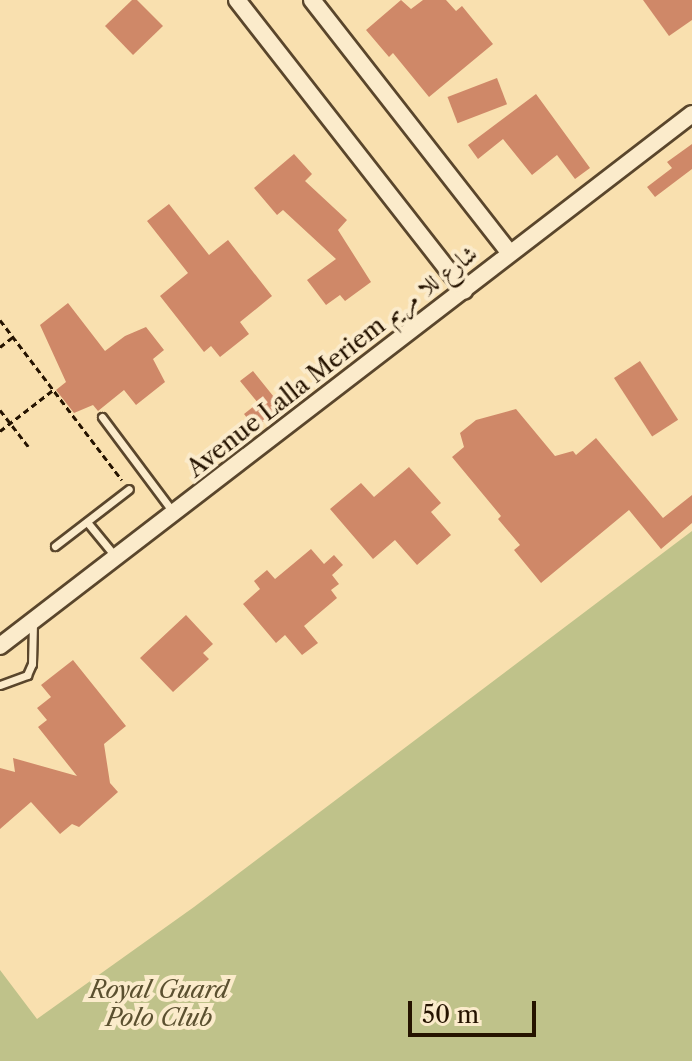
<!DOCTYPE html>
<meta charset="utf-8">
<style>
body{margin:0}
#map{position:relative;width:692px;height:1061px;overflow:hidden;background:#f9e0af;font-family:"Libre Caslon Text",Amiri,serif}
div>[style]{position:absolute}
.green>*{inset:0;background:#bfc28a}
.building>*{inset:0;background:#cf8868;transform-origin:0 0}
.path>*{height:3px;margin-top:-1.5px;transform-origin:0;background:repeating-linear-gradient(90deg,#251300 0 6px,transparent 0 10px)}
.roads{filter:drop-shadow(2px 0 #5a462c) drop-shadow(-2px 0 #5a462c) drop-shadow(0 2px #5a462c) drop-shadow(0 -2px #5a462c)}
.service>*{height:7px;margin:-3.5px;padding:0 3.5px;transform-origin:3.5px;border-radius:3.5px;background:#fbebcb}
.tertiary>*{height:16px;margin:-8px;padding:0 8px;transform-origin:8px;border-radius:8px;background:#fbebcb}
span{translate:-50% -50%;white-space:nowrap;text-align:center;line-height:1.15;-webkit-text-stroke:8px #fbebcb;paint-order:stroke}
.street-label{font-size:24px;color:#251300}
.park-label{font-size:24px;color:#5b5030;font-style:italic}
.scale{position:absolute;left:408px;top:1001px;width:128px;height:36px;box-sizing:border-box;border:4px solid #251300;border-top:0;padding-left:10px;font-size:24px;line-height:28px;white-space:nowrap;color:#251300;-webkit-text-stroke:6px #fbebcb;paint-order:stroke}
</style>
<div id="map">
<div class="green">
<i style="clip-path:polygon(692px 531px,692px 1061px,0 1061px,0 970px,37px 1019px,194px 907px)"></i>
</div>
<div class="building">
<i style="clip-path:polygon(132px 0,137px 0,163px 26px,133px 55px,105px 26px)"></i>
<i style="clip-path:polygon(401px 0,411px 9px,423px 0,446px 0,456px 11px,462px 6px,493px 44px,429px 97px,393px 53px,389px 57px,366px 30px)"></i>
<i style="clip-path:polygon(643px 0,692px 0,692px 20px,669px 36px)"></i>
<i style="left:497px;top:78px;width:28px;height:53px;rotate:69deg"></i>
<i style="clip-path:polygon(536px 94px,590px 168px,575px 179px,557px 155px,532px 175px,503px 139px,478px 159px,468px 145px)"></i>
<i style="clip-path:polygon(692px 144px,692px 169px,655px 197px,647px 187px,672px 168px,667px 162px)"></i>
<i style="clip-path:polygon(294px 154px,312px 174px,305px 181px,347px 220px,338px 230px,371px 282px,345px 301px,340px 295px,326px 305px,307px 280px,336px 259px,283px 210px,277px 215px,254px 188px)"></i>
<i style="clip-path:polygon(169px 204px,209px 255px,228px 240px,272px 296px,240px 322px,249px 334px,220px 357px,211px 346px,204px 352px,160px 296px,188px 273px,147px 221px)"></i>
<i style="clip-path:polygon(68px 303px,105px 351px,125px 336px,146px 327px,164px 350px,153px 359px,165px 382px,136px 405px,124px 390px,98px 411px,93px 405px,74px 413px,56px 390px,66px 382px,40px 325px)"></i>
<i style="left:640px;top:361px;width:70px;height:31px;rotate:57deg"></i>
<i style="clip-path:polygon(253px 371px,282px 407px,255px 428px,244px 414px,258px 403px,240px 381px)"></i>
<i style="clip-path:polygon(516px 409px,555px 456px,573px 451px,576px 455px,596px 438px,663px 518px,692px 495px,692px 523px,661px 549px,629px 510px,541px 583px,514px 550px,520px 545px,498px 519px,501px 516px,452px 457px,464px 447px,460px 433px,476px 420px)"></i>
<i style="clip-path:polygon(409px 467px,441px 503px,431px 512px,451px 535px,417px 565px,395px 540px,373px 559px,330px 509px,361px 483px,374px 497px)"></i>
<i style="clip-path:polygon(311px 549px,324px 564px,334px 555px,343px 565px,332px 575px,339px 584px,331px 590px,337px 598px,304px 626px,318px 643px,302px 655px,285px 635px,276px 643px,243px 604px,260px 589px,254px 581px,267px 570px,275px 579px)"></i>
<i style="clip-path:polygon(186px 615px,213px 644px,203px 653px,209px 659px,173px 692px,140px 658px)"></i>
<i style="clip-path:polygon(73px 660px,126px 726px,104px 744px,110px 783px,118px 792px,79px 827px,72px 824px,60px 834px,31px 802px,0 829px,0 768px,15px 772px,13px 758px,77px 776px,38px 727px,47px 720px,37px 708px,51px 697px,41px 685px)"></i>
</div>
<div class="path">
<i style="left:0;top:320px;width:201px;rotate:52.7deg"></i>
<i style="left:0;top:347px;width:16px;rotate:-38deg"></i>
<i style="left:0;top:410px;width:46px;rotate:52.1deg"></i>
<i style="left:0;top:431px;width:67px;rotate:-37.7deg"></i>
</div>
<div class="roads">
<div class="service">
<i style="left:102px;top:417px;width:119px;rotate:53.2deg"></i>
<i style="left:87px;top:522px;width:44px;rotate:50.5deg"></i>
<i style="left:55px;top:546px;width:93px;rotate:-37.6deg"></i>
<i style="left:0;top:685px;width:29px;rotate:-20deg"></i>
<i style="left:27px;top:675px;width:12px;rotate:-66deg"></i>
<i style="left:32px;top:664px;width:40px;rotate:-88.6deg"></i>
</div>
<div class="tertiary">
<i style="left:237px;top:0;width:369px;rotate:52deg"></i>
<i style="left:312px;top:0;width:321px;rotate:52deg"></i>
<i style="left:0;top:646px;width:873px;rotate:-37.55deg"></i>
</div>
</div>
<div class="street-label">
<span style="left:332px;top:361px;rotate:-38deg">Avenue Lalla Meriem شارع للا مريم</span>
</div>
<div class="park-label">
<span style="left:159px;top:1004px">Royal Guard<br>Polo Club</span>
</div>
<div class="scale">50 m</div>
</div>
